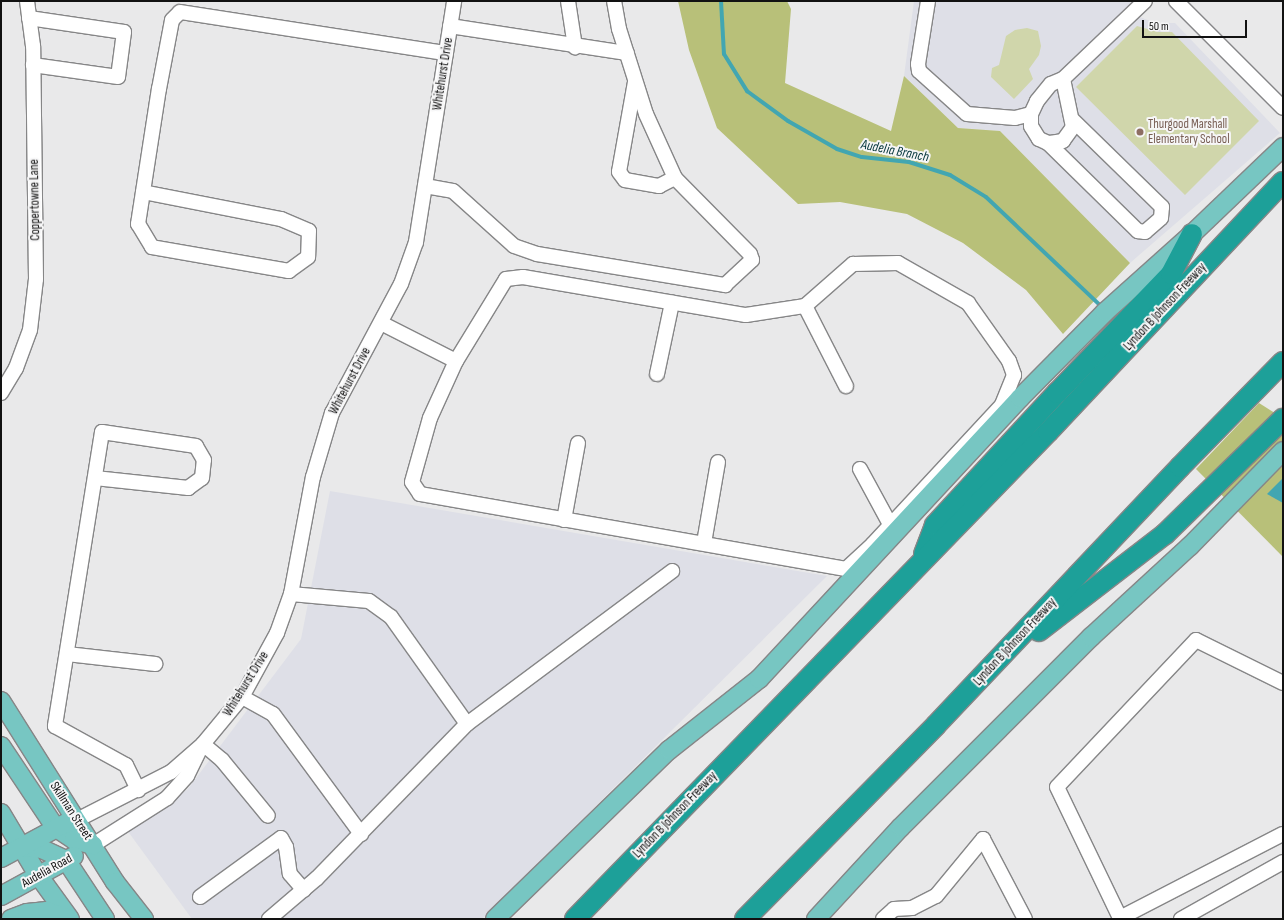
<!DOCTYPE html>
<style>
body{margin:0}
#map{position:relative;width:1284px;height:920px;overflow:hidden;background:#e9e9ea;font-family:"Sofia Sans Condensed",sans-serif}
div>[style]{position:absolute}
.built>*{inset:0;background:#dedfe7}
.green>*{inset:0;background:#d0d6ab}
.forest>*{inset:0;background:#b8c079}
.water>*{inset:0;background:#42a6b1}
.stream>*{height:4px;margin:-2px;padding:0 2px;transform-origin:2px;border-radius:2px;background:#42a6b1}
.roads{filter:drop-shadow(1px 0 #868687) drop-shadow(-1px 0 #868687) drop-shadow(0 1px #868687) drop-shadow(0 -1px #868687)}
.minor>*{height:14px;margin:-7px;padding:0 7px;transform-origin:7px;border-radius:7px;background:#fff}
.major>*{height:18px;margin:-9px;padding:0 9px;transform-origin:9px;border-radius:9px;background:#77c6c2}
.highway>*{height:20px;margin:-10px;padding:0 10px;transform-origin:10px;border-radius:10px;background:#1da099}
.dots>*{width:11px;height:11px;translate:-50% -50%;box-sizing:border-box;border:2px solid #f6f6f7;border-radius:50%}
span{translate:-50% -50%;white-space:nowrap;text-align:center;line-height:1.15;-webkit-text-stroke:4px #f6f6f7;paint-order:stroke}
.street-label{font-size:13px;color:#121212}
.education-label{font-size:13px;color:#785e54}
.left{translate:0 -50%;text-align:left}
.water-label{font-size:14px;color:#05363b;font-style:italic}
.frame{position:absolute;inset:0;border:2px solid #121212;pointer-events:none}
.scale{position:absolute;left:1142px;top:20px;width:105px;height:18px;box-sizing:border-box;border:2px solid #121212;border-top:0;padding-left:5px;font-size:12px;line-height:14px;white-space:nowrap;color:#121212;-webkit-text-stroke:3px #f6f6f7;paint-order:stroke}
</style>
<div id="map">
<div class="built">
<i style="clip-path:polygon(914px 1px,1130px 1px,1132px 9px,1140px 17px,1155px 23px,1175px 23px,1280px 133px,1130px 263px,1000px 131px,958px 128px,904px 76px)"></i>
<i style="clip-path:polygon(330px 491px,827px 576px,482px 919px,192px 919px,124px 826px,187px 790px,301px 639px)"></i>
</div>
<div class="green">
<i style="clip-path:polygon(1137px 26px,1158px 32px,1172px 32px,1259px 121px,1185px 195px,1076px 87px)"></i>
<i style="clip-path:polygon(1027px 28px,1038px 31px,1041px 46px,1039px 55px,1029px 69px,1033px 79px,1014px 99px,991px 77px,992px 68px,999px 65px,1006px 36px,1015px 30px)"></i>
</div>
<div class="forest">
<i style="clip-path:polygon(678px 1px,787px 1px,791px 9px,785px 83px,891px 131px,904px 76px,958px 128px,1000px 131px,1130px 263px,1063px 334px,1026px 290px,963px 243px,907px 214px,840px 202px,798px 204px,717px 128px,689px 50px)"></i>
<i style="clip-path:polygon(1259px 403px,1283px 418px,1283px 557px,1196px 469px)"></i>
</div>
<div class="water">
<i style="clip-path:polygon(1283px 478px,1283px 503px,1267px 494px)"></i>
</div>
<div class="stream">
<i style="left:721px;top:1px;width:53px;rotate:86.8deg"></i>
<i style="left:724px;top:54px;width:44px;rotate:58.1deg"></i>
<i style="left:747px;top:91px;width:51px;rotate:36.2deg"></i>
<i style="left:788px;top:121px;width:56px;rotate:29.7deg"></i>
<i style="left:837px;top:149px;width:26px;rotate:18deg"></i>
<i style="left:862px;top:157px;width:47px;rotate:6.1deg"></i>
<i style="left:909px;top:162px;width:43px;rotate:17.6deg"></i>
<i style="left:950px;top:175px;width:42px;rotate:31.4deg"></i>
<i style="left:986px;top:197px;width:160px;rotate:43.5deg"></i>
</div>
<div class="roads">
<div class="minor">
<i style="left:568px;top:1px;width:47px;rotate:81.3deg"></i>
<i style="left:928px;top:1px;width:64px;rotate:99deg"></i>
<i style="left:918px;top:64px;width:7px;rotate:82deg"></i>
<i style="left:919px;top:71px;width:64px;rotate:41.9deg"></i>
<i style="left:967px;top:114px;width:48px;rotate:4.8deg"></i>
<i style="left:1015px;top:118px;width:16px;rotate:-14deg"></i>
<i style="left:1176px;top:1px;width:151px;rotate:45deg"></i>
<i style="left:29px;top:18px;width:96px;rotate:8.4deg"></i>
<i style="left:124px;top:32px;width:45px;rotate:97.6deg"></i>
<i style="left:118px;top:77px;width:86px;rotate:-172deg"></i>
<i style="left:450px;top:26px;width:179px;rotate:8.7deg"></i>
<i style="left:1063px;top:79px;width:49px;rotate:78.2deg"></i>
<i style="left:1073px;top:127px;width:17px;rotate:126deg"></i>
<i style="left:1063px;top:141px;width:15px;rotate:172deg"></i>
<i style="left:1048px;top:143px;width:10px;rotate:-156deg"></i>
<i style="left:1039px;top:139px;width:15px;rotate:-122deg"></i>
<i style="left:1031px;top:126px;width:12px;rotate:-90deg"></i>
<i style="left:1031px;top:114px;width:14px;rotate:-65deg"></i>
<i style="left:1037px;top:101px;width:22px;rotate:-51deg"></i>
<i style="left:1051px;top:84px;width:13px;rotate:-23deg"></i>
<i style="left:1063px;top:79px;width:113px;rotate:-43.6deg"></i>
<i style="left:635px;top:82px;width:91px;rotate:100.1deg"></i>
<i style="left:619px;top:172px;width:10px;rotate:53deg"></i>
<i style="left:625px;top:180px;width:35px;rotate:10deg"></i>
<i style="left:659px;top:186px;width:18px;rotate:-27deg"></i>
<i style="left:1048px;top:143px;width:126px;rotate:44.4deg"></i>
<i style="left:1138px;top:231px;width:7px;rotate:8deg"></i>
<i style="left:1145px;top:232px;width:21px;rotate:-41deg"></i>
<i style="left:1161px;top:218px;width:11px;rotate:-85deg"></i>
<i style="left:1162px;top:207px;width:124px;rotate:-135.7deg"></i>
<i style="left:425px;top:186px;width:28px;rotate:10deg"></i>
<i style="left:453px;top:191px;width:82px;rotate:42deg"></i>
<i style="left:514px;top:246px;width:24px;rotate:19deg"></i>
<i style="left:537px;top:254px;width:191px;rotate:9.4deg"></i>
<i style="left:725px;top:285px;width:37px;rotate:-43deg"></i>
<i style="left:752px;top:260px;width:6px;rotate:-108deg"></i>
<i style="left:750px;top:254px;width:107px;rotate:-134.6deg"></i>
<i style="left:675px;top:178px;width:70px;rotate:-114.4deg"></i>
<i style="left:646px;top:114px;width:89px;rotate:-107.6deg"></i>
<i style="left:619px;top:29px;width:28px;rotate:-100deg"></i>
<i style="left:143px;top:192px;width:141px;rotate:11.1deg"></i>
<i style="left:281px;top:219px;width:30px;rotate:23deg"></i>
<i style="left:309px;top:231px;width:26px;rotate:92deg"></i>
<i style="left:308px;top:257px;width:24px;rotate:144deg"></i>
<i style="left:289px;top:271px;width:139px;rotate:-170.1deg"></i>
<i style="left:152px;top:247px;width:27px;rotate:-121deg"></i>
<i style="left:138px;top:224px;width:137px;rotate:-81.2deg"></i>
<i style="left:159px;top:89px;width:70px;rotate:-79.3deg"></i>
<i style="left:172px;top:20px;width:11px;rotate:-45deg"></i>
<i style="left:180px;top:12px;width:269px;rotate:8.8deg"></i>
<i style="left:898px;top:263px;width:81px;rotate:29.7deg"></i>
<i style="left:968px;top:303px;width:71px;rotate:54.7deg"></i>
<i style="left:1009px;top:361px;width:15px;rotate:70deg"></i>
<i style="left:1014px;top:375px;width:32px;rotate:112deg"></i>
<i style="left:1002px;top:405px;width:190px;rotate:132.9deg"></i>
<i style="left:873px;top:544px;width:37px;rotate:137deg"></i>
<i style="left:846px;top:569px;width:433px;rotate:-170deg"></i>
<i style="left:420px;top:494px;width:14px;rotate:-124deg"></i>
<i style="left:412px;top:482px;width:66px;rotate:-74.3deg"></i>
<i style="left:430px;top:418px;width:63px;rotate:-65.5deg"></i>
<i style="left:456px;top:361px;width:96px;rotate:-58.6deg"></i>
<i style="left:506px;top:279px;width:17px;rotate:-7deg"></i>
<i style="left:523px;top:277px;width:226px;rotate:9.7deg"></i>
<i style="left:746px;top:315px;width:60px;rotate:-8.7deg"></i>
<i style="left:805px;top:306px;width:64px;rotate:-41.2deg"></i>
<i style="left:853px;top:264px;width:45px;rotate:-1.3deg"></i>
<i style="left:805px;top:306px;width:90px;rotate:62.9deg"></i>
<i style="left:381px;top:323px;width:84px;rotate:26.9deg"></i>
<i style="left:657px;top:374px;width:73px;rotate:-78.1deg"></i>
<i style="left:1px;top:393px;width:29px;rotate:-59deg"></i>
<i style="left:16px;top:368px;width:40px;rotate:-69.8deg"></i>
<i style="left:30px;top:330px;width:51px;rotate:-83.3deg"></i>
<i style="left:36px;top:279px;width:233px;rotate:-90.7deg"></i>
<i style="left:33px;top:46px;width:45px;rotate:-97.6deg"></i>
<i style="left:860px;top:469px;width:65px;rotate:61.5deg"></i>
<i style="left:95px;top:478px;width:94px;rotate:6.1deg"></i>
<i style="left:188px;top:488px;width:17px;rotate:-36deg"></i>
<i style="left:202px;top:478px;width:18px;rotate:-84deg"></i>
<i style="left:204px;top:460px;width:16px;rotate:-120deg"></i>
<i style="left:196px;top:446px;width:95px;rotate:-171.5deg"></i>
<i style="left:102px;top:432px;width:298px;rotate:99.1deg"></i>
<i style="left:55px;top:726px;width:81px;rotate:28.8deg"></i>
<i style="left:126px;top:765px;width:28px;rotate:64deg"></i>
<i style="left:564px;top:520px;width:78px;rotate:-79.7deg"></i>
<i style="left:704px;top:543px;width:82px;rotate:-80.2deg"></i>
<i style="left:291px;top:594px;width:78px;rotate:5.1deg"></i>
<i style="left:369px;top:601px;width:27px;rotate:36deg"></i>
<i style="left:391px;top:617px;width:131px;rotate:54.6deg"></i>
<i style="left:67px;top:654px;width:89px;rotate:6.5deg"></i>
<i style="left:1283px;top:683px;width:97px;rotate:-153.7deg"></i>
<i style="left:1196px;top:640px;width:202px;rotate:133.4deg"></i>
<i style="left:1057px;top:787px;width:145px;rotate:64.3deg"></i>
<i style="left:1120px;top:918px;width:183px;rotate:-27.3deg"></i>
<i style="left:242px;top:697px;width:35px;rotate:29deg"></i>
<i style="left:273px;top:714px;width:149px;rotate:53.7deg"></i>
<i style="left:203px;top:744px;width:25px;rotate:40deg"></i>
<i style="left:222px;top:760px;width:72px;rotate:50.6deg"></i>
<i style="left:77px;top:820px;width:106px;rotate:-27.1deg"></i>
<i style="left:171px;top:772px;width:43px;rotate:-41.2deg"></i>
<i style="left:203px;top:744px;width:61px;rotate:-50.3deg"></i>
<i style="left:242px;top:697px;width:73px;rotate:-61.3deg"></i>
<i style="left:277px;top:633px;width:41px;rotate:-70.3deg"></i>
<i style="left:291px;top:594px;width:119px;rotate:-79.4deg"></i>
<i style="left:313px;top:477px;width:67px;rotate:-73.5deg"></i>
<i style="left:332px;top:413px;width:146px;rotate:-61.9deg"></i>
<i style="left:401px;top:284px;width:45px;rotate:-70.3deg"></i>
<i style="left:416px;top:242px;width:244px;rotate:-81deg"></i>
<i style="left:93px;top:845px;width:88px;rotate:-32.4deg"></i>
<i style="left:167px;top:798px;width:30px;rotate:-48deg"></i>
<i style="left:187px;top:776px;width:30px;rotate:-64deg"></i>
<i style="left:200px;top:897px;width:100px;rotate:-36.1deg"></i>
<i style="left:281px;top:838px;width:10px;rotate:61deg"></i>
<i style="left:286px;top:847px;width:27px;rotate:82deg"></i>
<i style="left:290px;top:874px;width:21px;rotate:49deg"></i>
<i style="left:269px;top:919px;width:63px;rotate:-40.5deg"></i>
<i style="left:317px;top:878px;width:215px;rotate:-45.8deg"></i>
<i style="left:467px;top:724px;width:256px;rotate:-36.7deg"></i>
<i style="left:883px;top:919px;width:15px;rotate:-42deg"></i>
<i style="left:894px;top:909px;width:18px;rotate:-3deg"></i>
<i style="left:912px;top:908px;width:27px;rotate:-27deg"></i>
<i style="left:936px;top:896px;width:74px;rotate:-50.5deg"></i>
<i style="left:983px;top:839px;width:90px;rotate:62.3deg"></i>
<i style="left:1181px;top:919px;width:117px;rotate:-29.2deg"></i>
</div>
<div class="major">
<i style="left:1px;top:701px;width:214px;rotate:57.8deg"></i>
<i style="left:115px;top:882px;width:47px;rotate:51.9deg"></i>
<i style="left:1px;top:746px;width:97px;rotate:56.3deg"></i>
<i style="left:55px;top:827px;width:23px;rotate:34deg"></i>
<i style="left:74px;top:840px;width:20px;rotate:15deg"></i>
<i style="left:1px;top:813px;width:72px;rotate:59.2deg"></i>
<i style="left:38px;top:875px;width:54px;rotate:54deg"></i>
<i style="left:21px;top:847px;width:21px;rotate:5deg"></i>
<i style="left:42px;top:849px;width:26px;rotate:25deg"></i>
<i style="left:66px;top:860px;width:71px;rotate:56.5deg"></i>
<i style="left:1px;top:858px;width:74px;rotate:-28.3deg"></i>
<i style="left:1px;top:896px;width:83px;rotate:-28.7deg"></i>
<i style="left:11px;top:919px;width:17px;rotate:-21deg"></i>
<i style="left:27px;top:913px;width:20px;rotate:-6deg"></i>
<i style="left:47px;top:911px;width:23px;rotate:20deg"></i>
<i style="left:495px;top:919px;width:243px;rotate:-44.2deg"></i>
<i style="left:669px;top:750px;width:115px;rotate:-38.3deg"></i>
<i style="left:759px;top:679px;width:384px;rotate:-47.1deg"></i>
<i style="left:1020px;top:398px;width:121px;rotate:-45.3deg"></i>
<i style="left:1105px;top:312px;width:117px;rotate:-41.9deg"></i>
<i style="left:1192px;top:234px;width:126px;rotate:-43.7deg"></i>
<i style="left:816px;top:919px;width:125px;rotate:-47.3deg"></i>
<i style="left:901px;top:827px;width:269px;rotate:-45deg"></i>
<i style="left:1091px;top:637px;width:134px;rotate:-42.6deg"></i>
<i style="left:1190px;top:546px;width:133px;rotate:-45.6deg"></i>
</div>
<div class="highway">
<i style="left:924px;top:554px;width:31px;rotate:-69deg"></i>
<i style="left:935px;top:525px;width:180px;rotate:-47.3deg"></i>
<i style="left:1057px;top:393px;width:165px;rotate:-46.2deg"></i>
<i style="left:1171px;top:274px;width:45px;rotate:-62.3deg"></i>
<i style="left:1039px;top:631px;width:159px;rotate:-37.6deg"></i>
<i style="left:1165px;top:534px;width:165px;rotate:-44.3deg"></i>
<i style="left:575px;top:919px;width:679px;rotate:-45.84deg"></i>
<i style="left:1048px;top:432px;width:343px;rotate:-46.8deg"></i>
<i style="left:745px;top:919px;width:272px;rotate:-45.4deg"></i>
<i style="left:936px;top:725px;width:355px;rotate:-46.6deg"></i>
<i style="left:1180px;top:467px;width:147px;rotate:-45.6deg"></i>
</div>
</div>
<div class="dots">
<i style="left:1140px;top:132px;background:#8d6e63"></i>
</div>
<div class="street-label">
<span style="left:443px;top:74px;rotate:-81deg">Whitehurst Drive</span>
<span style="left:35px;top:200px;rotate:-91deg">Coppertowne Lane</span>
<span style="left:1165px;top:307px;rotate:-47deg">Lyndon B Johnson Freeway</span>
<span style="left:350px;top:381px;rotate:-62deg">Whitehurst Drive</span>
<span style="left:1015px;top:642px;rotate:-47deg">Lyndon B Johnson Freeway</span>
<span style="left:246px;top:684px;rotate:-58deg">Whitehurst Drive</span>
<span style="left:71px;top:811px;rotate:57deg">Skillman Street</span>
<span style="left:675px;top:815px;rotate:-46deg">Lyndon B Johnson Freeway</span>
<span style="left:47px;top:871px;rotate:-29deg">Audelia Road</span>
</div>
<div class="education-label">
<span class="left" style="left:1148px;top:132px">Thurgood Marshall<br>Elementary School</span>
</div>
<div class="water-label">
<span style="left:895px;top:151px;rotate:11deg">Audelia Branch</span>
</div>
<div class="frame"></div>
<div class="scale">50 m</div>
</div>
